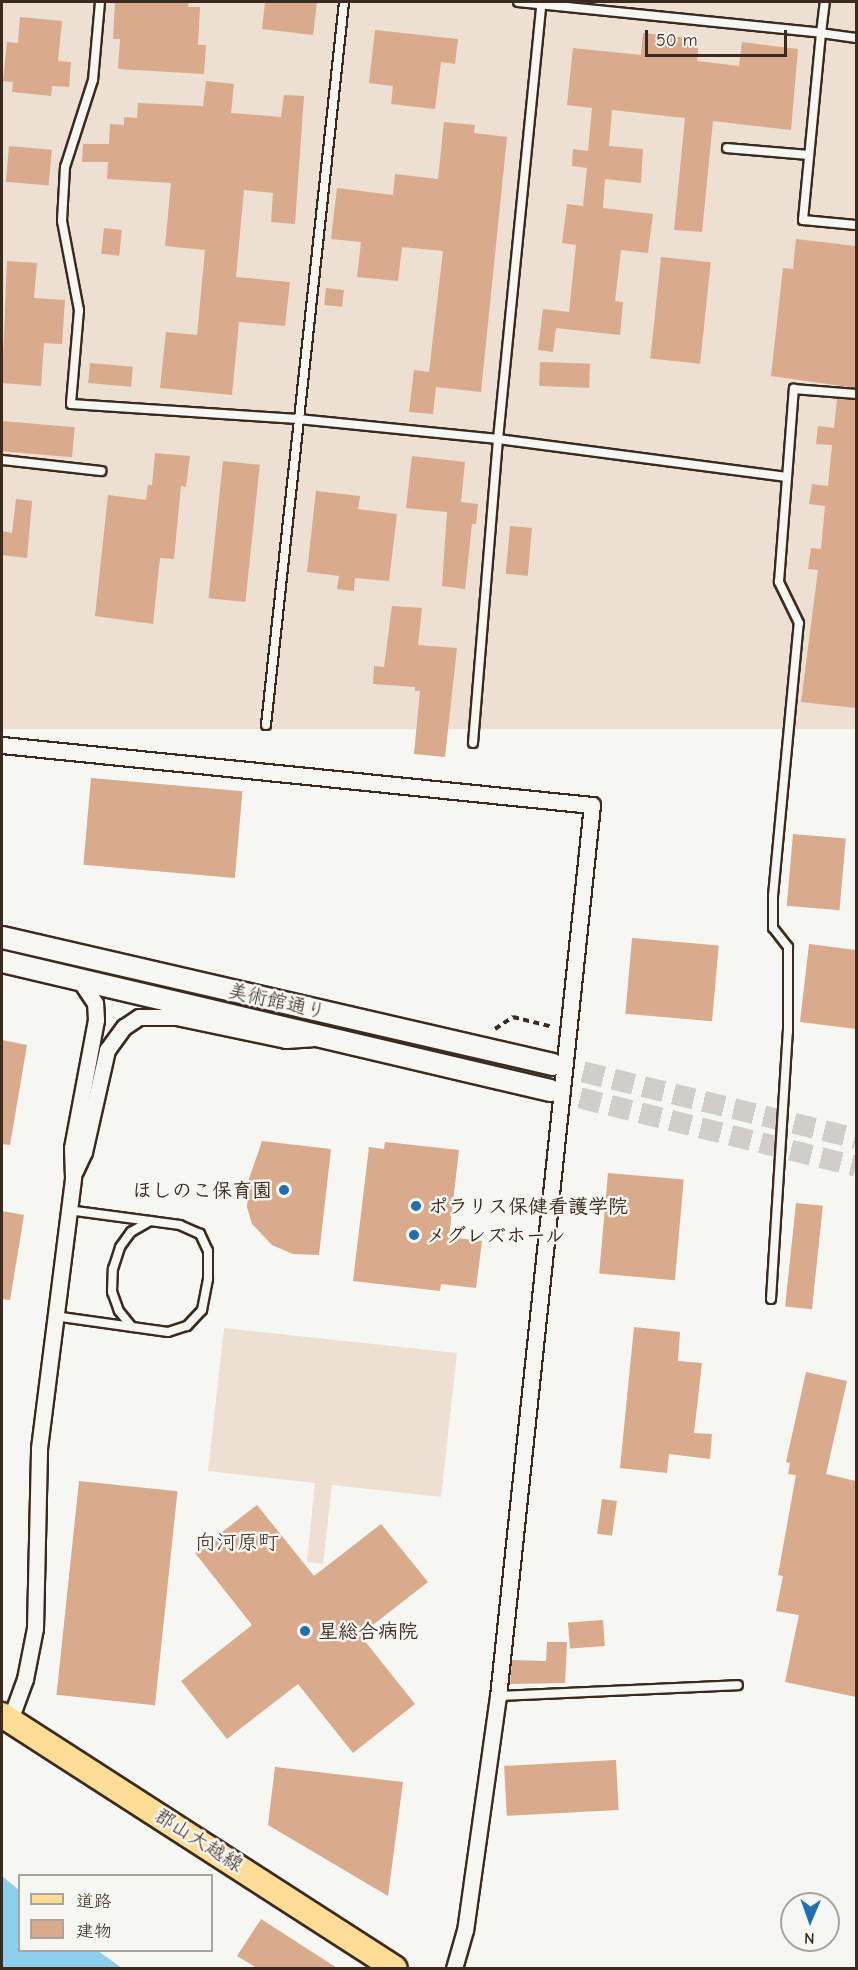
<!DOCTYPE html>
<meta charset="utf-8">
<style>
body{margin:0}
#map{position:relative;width:858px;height:1970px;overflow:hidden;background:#f6f6f2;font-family:"Comic Neue","Klee One",sans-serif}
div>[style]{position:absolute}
.built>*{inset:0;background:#eedfd3;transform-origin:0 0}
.water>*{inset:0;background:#8bcfec}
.building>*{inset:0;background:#daaa8c;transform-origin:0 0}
.secondary-tunnel>*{height:21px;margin-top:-10.5px;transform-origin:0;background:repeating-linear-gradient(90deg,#d1cdc8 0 21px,transparent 0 31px)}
.path>*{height:4px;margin-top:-2px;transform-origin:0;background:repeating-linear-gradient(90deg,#3b2a1e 0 6px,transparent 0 10.5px)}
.roads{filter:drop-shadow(2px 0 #3b2a1e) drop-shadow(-2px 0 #3b2a1e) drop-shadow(0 2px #3b2a1e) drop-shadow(0 -2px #3b2a1e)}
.lane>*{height:8px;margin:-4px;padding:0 4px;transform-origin:4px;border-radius:4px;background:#f6f6f2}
.street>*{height:15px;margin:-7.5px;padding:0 7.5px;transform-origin:7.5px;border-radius:7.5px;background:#f6f6f2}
.secondary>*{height:21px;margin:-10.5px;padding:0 10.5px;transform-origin:10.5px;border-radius:10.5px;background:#f6f6f2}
.primary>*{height:24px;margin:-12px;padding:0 12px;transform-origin:12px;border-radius:12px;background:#ffdd96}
.dots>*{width:16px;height:16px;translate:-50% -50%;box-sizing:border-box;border:3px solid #f6f6f2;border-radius:50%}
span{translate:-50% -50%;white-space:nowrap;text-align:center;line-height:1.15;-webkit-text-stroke:5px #f6f6f2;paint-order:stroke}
.street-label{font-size:20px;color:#3b2a1e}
.poi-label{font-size:20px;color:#3b2a1e;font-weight:700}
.right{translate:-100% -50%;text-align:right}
.left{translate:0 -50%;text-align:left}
.neighbourhood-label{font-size:21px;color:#3b2a1e}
.frame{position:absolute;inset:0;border:3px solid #3b2a1e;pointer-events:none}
.legend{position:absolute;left:18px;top:1874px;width:195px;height:78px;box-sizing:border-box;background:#f6f6f2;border:2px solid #aba49d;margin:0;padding:8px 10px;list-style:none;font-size:18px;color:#3b2a1e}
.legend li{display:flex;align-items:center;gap:12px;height:30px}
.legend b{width:30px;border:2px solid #aba49d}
.north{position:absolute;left:780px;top:1892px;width:60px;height:60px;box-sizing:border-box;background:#f6f6f2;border:2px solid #aba49d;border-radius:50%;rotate:182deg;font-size:16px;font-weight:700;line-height:24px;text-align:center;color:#3b2a1e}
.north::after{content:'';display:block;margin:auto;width:21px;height:27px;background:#1f6fb2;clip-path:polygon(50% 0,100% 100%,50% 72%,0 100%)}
.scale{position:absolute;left:645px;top:30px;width:142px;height:27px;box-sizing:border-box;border:3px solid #3b2a1e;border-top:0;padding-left:8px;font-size:18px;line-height:21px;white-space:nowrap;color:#3b2a1e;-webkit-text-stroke:4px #f6f6f2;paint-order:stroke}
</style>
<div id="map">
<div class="built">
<i style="left:2px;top:2px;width:854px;height:727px"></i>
<i style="clip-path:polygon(224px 1328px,457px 1353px,441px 1497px,332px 1485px,323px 1564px,307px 1562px,315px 1483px,208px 1471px)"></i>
</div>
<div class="water">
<i style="clip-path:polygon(2px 1876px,19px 1890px,20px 1950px,98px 1951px,122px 1968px,2px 1968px)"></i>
</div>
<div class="building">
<i style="clip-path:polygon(115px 2px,189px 2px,188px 7px,200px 7px,198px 45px,206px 45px,204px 74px,118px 69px,120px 39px,113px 39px)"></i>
<i style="clip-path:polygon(265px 2px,317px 2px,313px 35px,262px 29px)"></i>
<i style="clip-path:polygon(20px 17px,62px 21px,58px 61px,71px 62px,69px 87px,52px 86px,51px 96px,12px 92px,13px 82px,3px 81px,7px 42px,18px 43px)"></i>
<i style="clip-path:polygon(375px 30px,458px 39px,455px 64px,441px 62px,435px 109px,391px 104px,393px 86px,369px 83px)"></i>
<i style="clip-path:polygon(643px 33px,699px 39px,697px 61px,739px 66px,742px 42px,798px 49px,791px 130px,713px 121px,702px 232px,674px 230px,685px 118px,612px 110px,609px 146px,643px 149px,641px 183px,605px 179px,603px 208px,653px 214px,648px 253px,621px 250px,615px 301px,623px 302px,620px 335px,556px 328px,553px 352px,538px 350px,543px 309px,569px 312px,576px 245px,562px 243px,567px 204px,583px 206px,587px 168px,572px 166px,573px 149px,588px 151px,592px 108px,567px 105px,573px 48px,641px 55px)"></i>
<i style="clip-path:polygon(206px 81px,234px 84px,231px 113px,281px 117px,284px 95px,304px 96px,295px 224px,271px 222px,273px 193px,244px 190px,236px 277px,290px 282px,285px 326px,239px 322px,232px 395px,160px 388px,166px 332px,197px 335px,205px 250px,165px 246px,171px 183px,107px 179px,108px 162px,82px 162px,83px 144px,109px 144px,110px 124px,124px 125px,124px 117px,137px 118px,138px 103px,203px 106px)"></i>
<i style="clip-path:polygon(444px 122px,475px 125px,474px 133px,507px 137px,481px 392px,436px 387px,433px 414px,409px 412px,414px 370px,429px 372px,443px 251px,402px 247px,398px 281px,357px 277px,361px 242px,331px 239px,337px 188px,393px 195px,395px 174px,438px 179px)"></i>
<i style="left:9px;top:146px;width:43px;height:36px;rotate:5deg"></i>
<i style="left:104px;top:228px;width:18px;height:26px;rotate:6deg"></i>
<i style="clip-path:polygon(796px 239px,856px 246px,856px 388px,771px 376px,783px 268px,793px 269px)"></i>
<i style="left:661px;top:257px;width:50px;height:102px;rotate:6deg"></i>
<i style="clip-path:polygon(7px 261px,37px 263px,34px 298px,65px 300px,62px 344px,44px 343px,41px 386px,2px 383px)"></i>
<i style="left:326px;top:288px;width:18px;height:17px;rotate:6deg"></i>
<i style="left:540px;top:362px;width:50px;height:24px;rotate:2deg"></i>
<i style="left:90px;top:363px;width:43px;height:20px;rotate:5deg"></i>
<i style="clip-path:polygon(837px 399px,856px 400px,856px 708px,801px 702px,818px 570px,808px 569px,811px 548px,821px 549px,825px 506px,809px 504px,812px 484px,828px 486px,832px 445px,816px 444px,818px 426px,834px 428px)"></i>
<i style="left:2px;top:421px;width:73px;height:30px;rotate:5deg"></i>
<i style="clip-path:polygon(155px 453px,190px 456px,186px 487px,181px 486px,174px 559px,160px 558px,153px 624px,95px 616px,108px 495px,146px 500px,148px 485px,152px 485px)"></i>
<i style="clip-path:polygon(412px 456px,465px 462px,461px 502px,478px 504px,476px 524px,472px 524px,465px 589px,442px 586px,447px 512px,406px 508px)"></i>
<i style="left:223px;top:461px;width:37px;height:138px;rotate:6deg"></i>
<i style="clip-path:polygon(316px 491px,360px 496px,358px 509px,397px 514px,389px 581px,355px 578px,354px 591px,337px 589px,339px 576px,307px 572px)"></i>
<i style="clip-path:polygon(16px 499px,32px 501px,27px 558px,2px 555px,2px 531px,12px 533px)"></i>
<i style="left:510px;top:526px;width:22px;height:48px;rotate:5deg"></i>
<i style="clip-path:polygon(392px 606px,422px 608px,418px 645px,457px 648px,445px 757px,414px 754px,420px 691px,415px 691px,415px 687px,373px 684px,374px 666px,384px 667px)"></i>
<i style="left:91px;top:778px;width:152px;height:87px;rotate:5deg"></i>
<i style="left:793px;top:834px;width:53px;height:72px;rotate:5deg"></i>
<i style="left:632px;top:938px;width:87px;height:76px;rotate:5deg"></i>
<i style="clip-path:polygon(809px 944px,856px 950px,856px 1029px,800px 1022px)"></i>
<i style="clip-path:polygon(2px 1040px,27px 1045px,10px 1145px,2px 1144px)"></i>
<i style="clip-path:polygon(262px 1141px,331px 1149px,319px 1255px,293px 1254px,272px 1245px,252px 1224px,247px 1207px,249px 1179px)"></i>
<i style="clip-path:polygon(385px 1142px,459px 1150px,449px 1237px,482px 1241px,476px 1288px,441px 1284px,440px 1291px,353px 1281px,369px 1147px,384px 1149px)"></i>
<i style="left:608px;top:1173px;width:76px;height:101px;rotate:5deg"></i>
<i style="left:796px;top:1203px;width:27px;height:104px;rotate:6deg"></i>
<i style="clip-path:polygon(2px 1211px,24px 1215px,10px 1300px,2px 1299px)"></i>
<i style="clip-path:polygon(634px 1327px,680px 1332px,678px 1361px,702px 1363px,694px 1433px,712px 1434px,710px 1459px,669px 1454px,667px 1473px,620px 1468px)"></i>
<i style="clip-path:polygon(806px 1372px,847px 1381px,826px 1474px,856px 1481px,856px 1697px,785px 1682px,799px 1615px,776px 1611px,783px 1576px,778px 1575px,796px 1475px,788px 1474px,790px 1463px,786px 1462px)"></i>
<i style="left:79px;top:1481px;width:99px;height:215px;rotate:6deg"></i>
<i style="left:602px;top:1499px;width:15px;height:35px;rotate:8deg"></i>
<i style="clip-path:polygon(257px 1505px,314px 1576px,381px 1524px,428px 1582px,360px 1635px,415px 1704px,353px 1753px,298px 1684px,227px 1739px,181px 1681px,252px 1625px,195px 1553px)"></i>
<i style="left:603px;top:1620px;width:26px;height:35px;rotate:86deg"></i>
<i style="clip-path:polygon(547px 1642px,567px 1642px,565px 1683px,510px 1684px,512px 1660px,546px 1661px)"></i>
<i style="left:616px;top:1760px;width:50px;height:112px;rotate:87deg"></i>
<i style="clip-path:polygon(275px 1767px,403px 1782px,388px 1896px,268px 1825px)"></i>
<i style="clip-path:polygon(261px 1919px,337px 1968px,257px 1968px,237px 1956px)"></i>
</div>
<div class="secondary-tunnel">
<i style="left:553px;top:1064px;width:312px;rotate:13.7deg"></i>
<i style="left:550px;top:1090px;width:315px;rotate:13.9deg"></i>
</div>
<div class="path">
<i style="left:495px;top:1029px;width:22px;rotate:-34deg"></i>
<i style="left:513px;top:1017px;width:41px;rotate:14deg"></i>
</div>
<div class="roads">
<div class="lane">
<i style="left:100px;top:2px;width:78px;rotate:95.1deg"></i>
<i style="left:93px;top:80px;width:91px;rotate:107.8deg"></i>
<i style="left:65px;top:167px;width:54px;rotate:93.2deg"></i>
<i style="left:62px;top:221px;width:91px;rotate:79.2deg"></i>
<i style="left:79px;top:310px;width:94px;rotate:94.9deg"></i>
<i style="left:71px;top:404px;width:227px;rotate:3.8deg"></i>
<i style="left:298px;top:419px;width:201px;rotate:5.7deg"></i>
<i style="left:498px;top:439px;width:291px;rotate:7.5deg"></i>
<i style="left:518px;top:2px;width:305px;rotate:5.8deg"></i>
<i style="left:821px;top:33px;width:31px;rotate:-83deg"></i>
<i style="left:856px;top:38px;width:35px;rotate:-172deg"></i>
<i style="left:821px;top:33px;width:188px;rotate:95.5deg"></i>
<i style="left:803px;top:220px;width:53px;rotate:5.4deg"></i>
<i style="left:727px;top:148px;width:81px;rotate:4.9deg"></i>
<i style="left:2px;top:460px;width:100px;rotate:6.3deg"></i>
<i style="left:266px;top:725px;width:727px;rotate:-83.84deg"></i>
<i style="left:473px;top:743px;width:305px;rotate:-85.3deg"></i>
<i style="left:498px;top:439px;width:439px;rotate:-84.3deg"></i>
<i style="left:771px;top:1299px;width:268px;rotate:-86.4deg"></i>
<i style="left:788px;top:1032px;width:85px;rotate:-90deg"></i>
<i style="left:788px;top:947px;width:24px;rotate:-128deg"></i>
<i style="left:773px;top:928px;width:32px;rotate:-90deg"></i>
<i style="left:773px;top:896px;width:274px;rotate:-84.6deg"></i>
<i style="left:799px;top:623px;width:46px;rotate:-116deg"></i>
<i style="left:779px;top:582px;width:194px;rotate:-85.6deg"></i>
<i style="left:794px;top:389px;width:62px;rotate:4.6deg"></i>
<i style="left:54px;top:1316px;width:115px;rotate:8deg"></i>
<i style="left:168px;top:1332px;width:20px;rotate:-18deg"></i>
<i style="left:187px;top:1326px;width:22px;rotate:-47deg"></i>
<i style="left:202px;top:1310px;width:32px;rotate:-79deg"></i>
<i style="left:208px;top:1279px;width:28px;rotate:-90deg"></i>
<i style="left:208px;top:1251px;width:19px;rotate:-115deg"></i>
<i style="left:200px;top:1234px;width:22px;rotate:-156deg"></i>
<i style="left:180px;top:1225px;width:113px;rotate:-172.4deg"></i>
<i style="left:132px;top:1327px;width:21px;rotate:-129deg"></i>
<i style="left:119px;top:1311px;width:20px;rotate:-110deg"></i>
<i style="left:112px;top:1292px;width:23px;rotate:-88deg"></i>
<i style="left:113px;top:1269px;width:23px;rotate:-72deg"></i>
<i style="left:120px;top:1247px;width:19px;rotate:-54deg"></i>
<i style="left:131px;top:1232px;width:22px;rotate:-30deg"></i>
<i style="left:498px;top:1696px;width:240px;rotate:-2.6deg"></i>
</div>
<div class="street">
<i style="left:2px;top:745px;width:593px;rotate:5.81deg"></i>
<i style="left:592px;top:805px;width:896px;rotate:96.02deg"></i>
<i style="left:498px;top:1696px;width:236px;rotate:98deg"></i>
<i style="left:465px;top:1930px;width:40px;rotate:106deg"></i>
<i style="left:75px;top:1171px;width:21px;rotate:-65deg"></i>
<i style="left:84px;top:1152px;width:105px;rotate:-77.3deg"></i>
<i style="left:107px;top:1050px;width:29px;rotate:-54deg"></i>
<i style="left:124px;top:1027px;width:18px;rotate:-34deg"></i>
<i style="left:139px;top:1017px;width:37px"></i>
<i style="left:176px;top:1017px;width:112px;rotate:11.8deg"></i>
<i style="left:286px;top:1040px;width:26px;rotate:-4deg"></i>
<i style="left:10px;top:1720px;width:44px;rotate:-69.9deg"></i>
<i style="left:25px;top:1679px;width:52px;rotate:-78.9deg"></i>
<i style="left:35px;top:1628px;width:180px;rotate:-88.7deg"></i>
<i style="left:39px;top:1448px;width:273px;rotate:-82.8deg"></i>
<i style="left:73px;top:1177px;width:29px;rotate:-92deg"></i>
<i style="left:72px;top:1148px;width:130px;rotate:-79.4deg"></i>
<i style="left:96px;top:1020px;width:17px;rotate:-93deg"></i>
<i style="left:95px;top:1003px;width:30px;rotate:-124deg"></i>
</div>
<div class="secondary">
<i style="left:2px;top:937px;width:565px;rotate:12.98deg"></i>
<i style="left:2px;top:961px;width:563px;rotate:13.25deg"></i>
</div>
<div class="primary">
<i style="left:2px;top:1715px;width:467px;rotate:32.8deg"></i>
</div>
</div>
<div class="dots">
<i style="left:284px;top:1190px;background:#1f6fb2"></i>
<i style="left:416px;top:1206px;background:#1f6fb2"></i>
<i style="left:414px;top:1235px;background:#1f6fb2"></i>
<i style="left:305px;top:1631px;background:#1f6fb2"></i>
</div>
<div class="street-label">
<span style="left:277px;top:1001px;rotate:13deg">美術館通り</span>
<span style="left:199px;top:1840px;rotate:32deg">郡山大越線</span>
</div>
<div class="poi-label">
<span class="right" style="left:272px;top:1190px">ほしのこ保育園</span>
<span class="left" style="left:428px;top:1206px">ポラリス保健看護学院</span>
<span class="left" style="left:426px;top:1235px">メグレズホール</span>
<span class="left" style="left:318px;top:1631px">星総合病院</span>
</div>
<div class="neighbourhood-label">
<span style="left:237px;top:1542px">向河原町</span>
</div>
<div class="frame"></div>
<ul class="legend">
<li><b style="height:8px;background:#ffdd96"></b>道路</li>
<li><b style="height:16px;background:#daaa8c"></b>建物</li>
</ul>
<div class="north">N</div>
<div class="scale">50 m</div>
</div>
